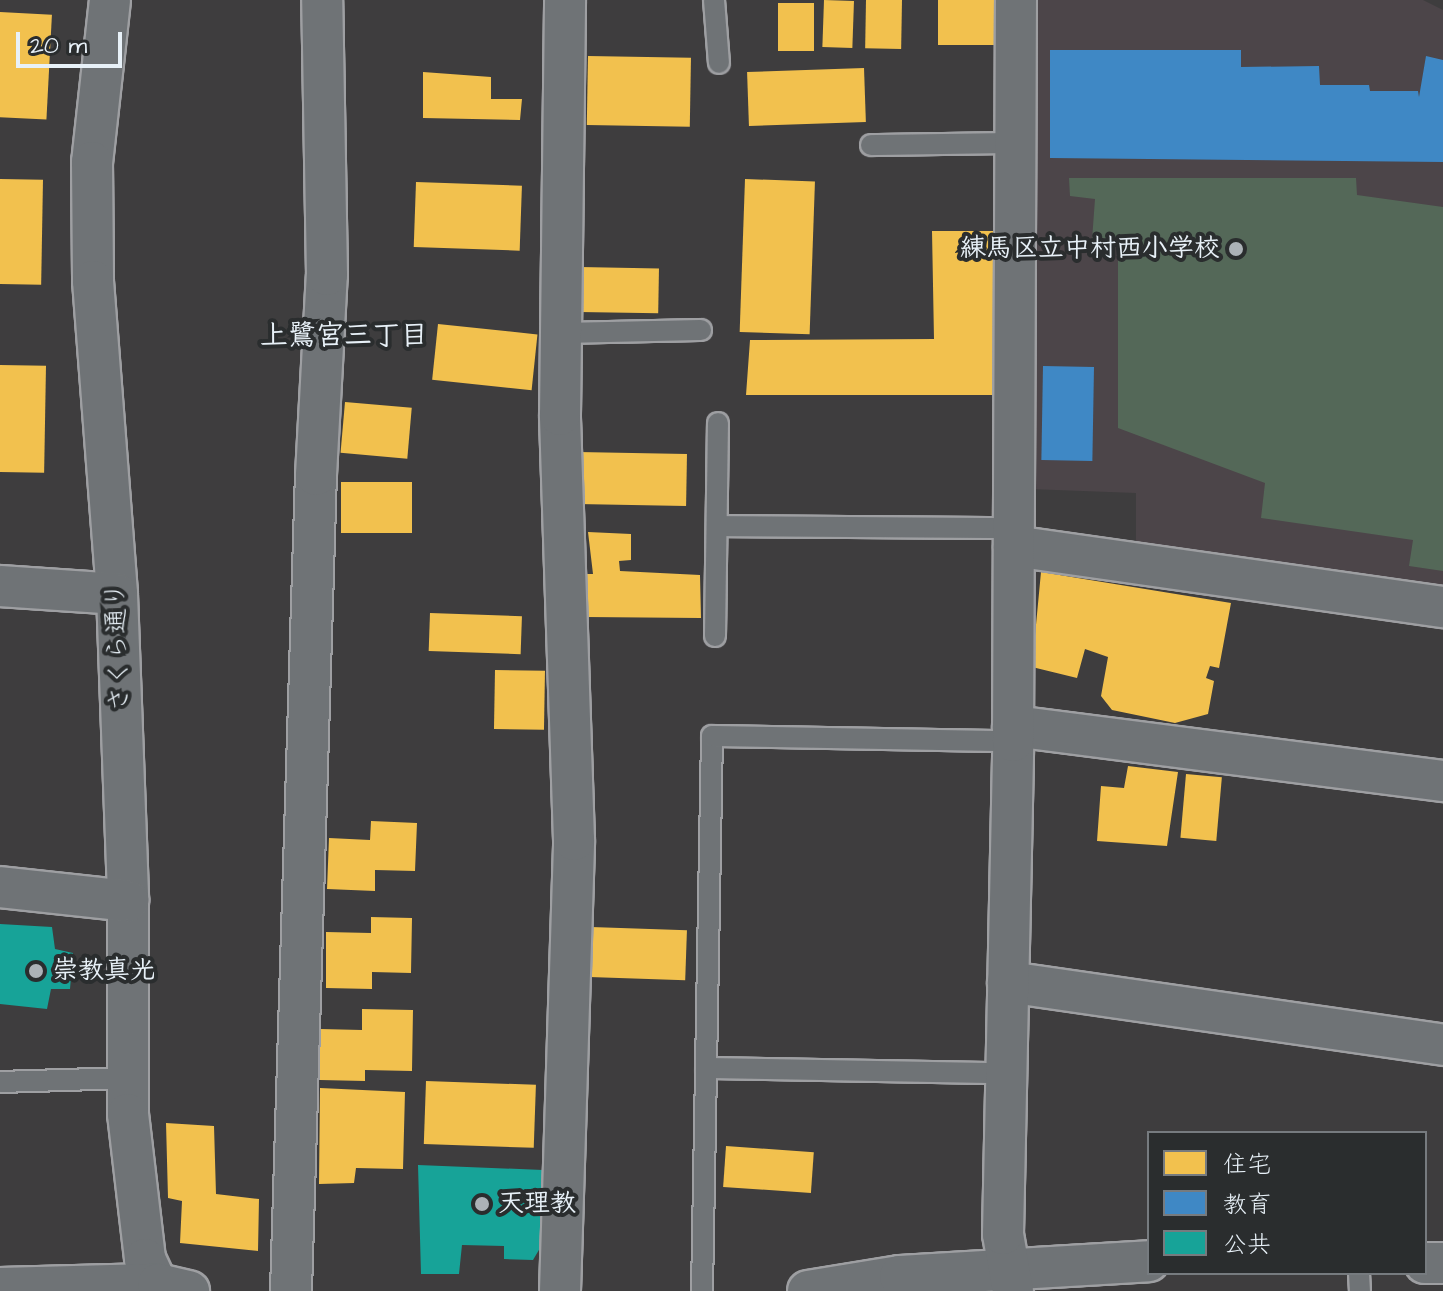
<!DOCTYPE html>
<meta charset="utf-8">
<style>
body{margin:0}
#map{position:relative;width:1443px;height:1291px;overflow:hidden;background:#3e3d3e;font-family:"Architects Daughter","Klee One",sans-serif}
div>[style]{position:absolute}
.built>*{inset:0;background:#4c4549}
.green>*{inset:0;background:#546858}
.homes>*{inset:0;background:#f2c14e;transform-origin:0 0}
.schools>*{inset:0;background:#3f88c5;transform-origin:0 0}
.public>*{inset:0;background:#17a398}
.roads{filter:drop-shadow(2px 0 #9e9fa2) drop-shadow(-2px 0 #9e9fa2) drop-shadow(0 2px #9e9fa2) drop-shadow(0 -2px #9e9fa2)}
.lane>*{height:20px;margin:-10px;padding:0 10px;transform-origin:10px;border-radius:10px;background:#6f7376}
.street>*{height:40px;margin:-20px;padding:0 20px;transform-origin:20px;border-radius:20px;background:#6f7376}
.dots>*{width:22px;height:22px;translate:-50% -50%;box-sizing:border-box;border:4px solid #2a2d2e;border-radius:50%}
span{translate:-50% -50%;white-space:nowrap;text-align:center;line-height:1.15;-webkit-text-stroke:8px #2a2d2e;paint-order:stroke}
.poi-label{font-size:26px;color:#e8f1f8;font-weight:700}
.right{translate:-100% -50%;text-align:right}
.left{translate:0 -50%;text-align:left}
.street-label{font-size:26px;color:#e8f1f8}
.neighbourhood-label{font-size:28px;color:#e8f1f8;font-weight:700}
.legend{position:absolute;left:1147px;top:1131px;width:280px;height:144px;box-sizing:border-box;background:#2a2d2e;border:2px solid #767b7f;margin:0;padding:10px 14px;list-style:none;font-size:24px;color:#e8f1f8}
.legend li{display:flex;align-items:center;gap:16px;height:40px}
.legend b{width:40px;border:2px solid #767b7f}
.scale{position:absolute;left:16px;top:32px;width:106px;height:36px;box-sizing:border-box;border:4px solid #e8f1f8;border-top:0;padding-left:10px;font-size:24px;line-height:28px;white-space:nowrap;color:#e8f1f8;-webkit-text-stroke:6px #2a2d2e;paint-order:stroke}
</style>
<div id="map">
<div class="built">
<i style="clip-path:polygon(1029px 0,1423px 0,1443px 10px,1443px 589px,1136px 546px,1136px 493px,1029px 489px)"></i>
</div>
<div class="green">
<i style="clip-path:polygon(1069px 178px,1356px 178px,1357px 195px,1443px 207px,1443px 571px,1409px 566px,1413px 540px,1261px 518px,1265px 483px,1118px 428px,1118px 244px,1092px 240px,1095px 199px,1070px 196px)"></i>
</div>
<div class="homes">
<i style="left:824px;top:0;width:30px;height:47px;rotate:2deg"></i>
<i style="left:902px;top:0;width:49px;height:36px;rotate:91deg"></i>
<i style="left:938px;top:0;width:58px;height:45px"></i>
<i style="left:778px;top:3px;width:36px;height:48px"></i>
<i style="left:0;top:12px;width:52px;height:105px;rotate:3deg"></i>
<i style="left:588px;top:56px;width:103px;height:69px;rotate:1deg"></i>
<i style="left:864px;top:68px;width:54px;height:117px;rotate:88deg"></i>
<i style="clip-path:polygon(423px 72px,491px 77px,491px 99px,522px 99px,520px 120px,423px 118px)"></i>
<i style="left:0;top:179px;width:43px;height:105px;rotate:1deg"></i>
<i style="left:745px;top:179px;width:70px;height:153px;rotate:2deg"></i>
<i style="left:416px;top:182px;width:106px;height:65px;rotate:2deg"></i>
<i style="clip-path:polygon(932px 231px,993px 231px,993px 395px,746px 395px,750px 340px,934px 339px)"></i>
<i style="left:580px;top:267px;width:79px;height:45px;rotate:1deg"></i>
<i style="left:438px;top:324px;width:100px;height:56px;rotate:6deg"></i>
<i style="left:0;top:365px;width:46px;height:107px;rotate:1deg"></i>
<i style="left:345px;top:402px;width:67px;height:51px;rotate:5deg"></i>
<i style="left:578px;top:452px;width:109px;height:52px;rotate:1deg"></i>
<i style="left:341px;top:482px;width:71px;height:51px"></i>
<i style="clip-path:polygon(588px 532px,631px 534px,631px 560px,619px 561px,620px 571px,700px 575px,701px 618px,586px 617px,585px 574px,593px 574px)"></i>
<i style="clip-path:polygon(1041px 572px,1231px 603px,1219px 668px,1210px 666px,1206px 678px,1214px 681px,1208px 714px,1175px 723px,1112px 710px,1101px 696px,1108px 657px,1085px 649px,1077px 678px,1032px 667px)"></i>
<i style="left:430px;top:613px;width:92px;height:38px;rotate:2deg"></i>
<i style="left:495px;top:670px;width:50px;height:59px;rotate:1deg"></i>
<i style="clip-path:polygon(1128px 766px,1178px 772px,1167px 846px,1097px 841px,1101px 786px,1124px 788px)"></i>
<i style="left:1186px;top:774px;width:36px;height:64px;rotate:5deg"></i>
<i style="clip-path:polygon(371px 821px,417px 823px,415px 871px,375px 870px,375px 891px,327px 889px,329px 838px,370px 840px)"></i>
<i style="clip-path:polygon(371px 917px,412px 918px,411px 973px,372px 972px,372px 989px,326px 988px,326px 932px,371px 933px)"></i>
<i style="left:591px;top:927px;width:96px;height:50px;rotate:2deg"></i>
<i style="clip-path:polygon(362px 1009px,413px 1010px,412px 1071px,365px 1070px,365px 1081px,320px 1080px,320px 1029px,362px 1030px)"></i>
<i style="left:426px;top:1081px;width:110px;height:63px;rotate:2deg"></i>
<i style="clip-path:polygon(320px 1088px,405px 1092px,403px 1169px,356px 1168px,354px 1183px,319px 1184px)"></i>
<i style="clip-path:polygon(166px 1123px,214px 1126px,216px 1194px,259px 1199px,258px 1251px,180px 1243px,182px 1201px,168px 1198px)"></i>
<i style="left:726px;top:1146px;width:88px;height:41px;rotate:4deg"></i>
</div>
<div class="schools">
<i style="clip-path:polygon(1050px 50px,1241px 50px,1241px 67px,1319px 66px,1320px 85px,1369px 85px,1370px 91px,1418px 91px,1419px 97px,1426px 56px,1443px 60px,1443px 162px,1050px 158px)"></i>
<i style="left:1043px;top:366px;width:51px;height:94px;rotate:1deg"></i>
</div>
<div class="public">
<i style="clip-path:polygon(0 924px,52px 927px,55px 949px,73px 953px,70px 989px,51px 989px,47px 1009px,0 1004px)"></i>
<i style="clip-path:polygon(418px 1165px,543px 1170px,546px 1238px,533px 1260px,504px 1259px,504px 1246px,462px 1245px,459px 1274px,421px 1274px)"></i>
</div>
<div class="roads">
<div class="lane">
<i style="left:714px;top:0;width:63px;rotate:85.5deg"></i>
<i style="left:871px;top:145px;width:144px;rotate:-0.8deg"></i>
<i style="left:561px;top:333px;width:140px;rotate:-1.2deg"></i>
<i style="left:718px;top:526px;width:296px;rotate:0.4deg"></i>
<i style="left:715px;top:636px;width:213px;rotate:-89.2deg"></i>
<i style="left:706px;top:1068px;width:300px;rotate:1deg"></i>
<i style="left:0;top:1082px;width:127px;rotate:-1.8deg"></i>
<i style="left:1359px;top:1273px;width:18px;rotate:87deg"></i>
<i style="left:702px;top:1291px;width:555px;rotate:-88.97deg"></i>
<i style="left:712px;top:736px;width:301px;rotate:1deg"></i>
</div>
<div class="street">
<i style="left:110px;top:0;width:163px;rotate:96.3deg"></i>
<i style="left:92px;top:162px;width:119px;rotate:89.5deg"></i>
<i style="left:93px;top:281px;width:314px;rotate:85.6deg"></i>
<i style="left:117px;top:594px;width:307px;rotate:87.9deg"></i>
<i style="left:128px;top:901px;width:213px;rotate:90deg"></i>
<i style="left:128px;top:1114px;width:146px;rotate:83.3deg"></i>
<i style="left:145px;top:1259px;width:35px;rotate:65deg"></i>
<i style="left:1014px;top:546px;width:433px;rotate:8.1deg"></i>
<i style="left:0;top:586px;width:117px;rotate:3.9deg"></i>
<i style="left:1013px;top:726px;width:434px;rotate:7.3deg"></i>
<i style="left:0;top:887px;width:129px;rotate:6.2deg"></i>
<i style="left:1008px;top:982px;width:440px;rotate:8.2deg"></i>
<i style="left:1425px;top:1263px;width:18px"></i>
<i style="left:0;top:1288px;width:158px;rotate:-1.5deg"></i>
<i style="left:158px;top:1284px;width:32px;rotate:13deg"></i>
<i style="left:291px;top:1291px;width:816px;rotate:-88.25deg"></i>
<i style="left:316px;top:475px;width:200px;rotate:-86.9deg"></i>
<i style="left:327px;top:275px;width:275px;rotate:-91deg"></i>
<i style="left:560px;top:1291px;width:451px;rotate:-88.2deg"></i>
<i style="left:574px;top:840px;width:425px;rotate:-91.9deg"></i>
<i style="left:560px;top:415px;width:415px;rotate:-89.3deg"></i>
<i style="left:808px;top:1291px;width:93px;rotate:-9.3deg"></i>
<i style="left:900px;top:1276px;width:249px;rotate:-3.4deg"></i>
<i style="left:1013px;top:1291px;width:58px;rotate:-100deg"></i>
<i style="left:1003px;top:1234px;width:493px;rotate:-88.8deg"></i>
<i style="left:1013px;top:741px;width:741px;rotate:-89.77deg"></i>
</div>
</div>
<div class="dots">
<i style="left:1236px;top:249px;background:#acb2b7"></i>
<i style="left:36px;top:971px;background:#acb2b7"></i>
<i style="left:482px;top:1204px;background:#acb2b7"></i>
</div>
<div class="poi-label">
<span class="right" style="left:1220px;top:249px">練馬区立中村西小学校</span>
<span class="left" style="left:52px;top:971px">崇教真光</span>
<span class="left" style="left:498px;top:1204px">天理教</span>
</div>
<div class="street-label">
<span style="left:118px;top:647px;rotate:-92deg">さくら通り</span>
</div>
<div class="neighbourhood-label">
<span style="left:344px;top:336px">上鷺宮三丁目</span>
</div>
<ul class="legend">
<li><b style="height:22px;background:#f2c14e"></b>住宅</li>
<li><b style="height:22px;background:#3f88c5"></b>教育</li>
<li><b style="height:22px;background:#17a398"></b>公共</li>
</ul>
<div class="scale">20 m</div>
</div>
